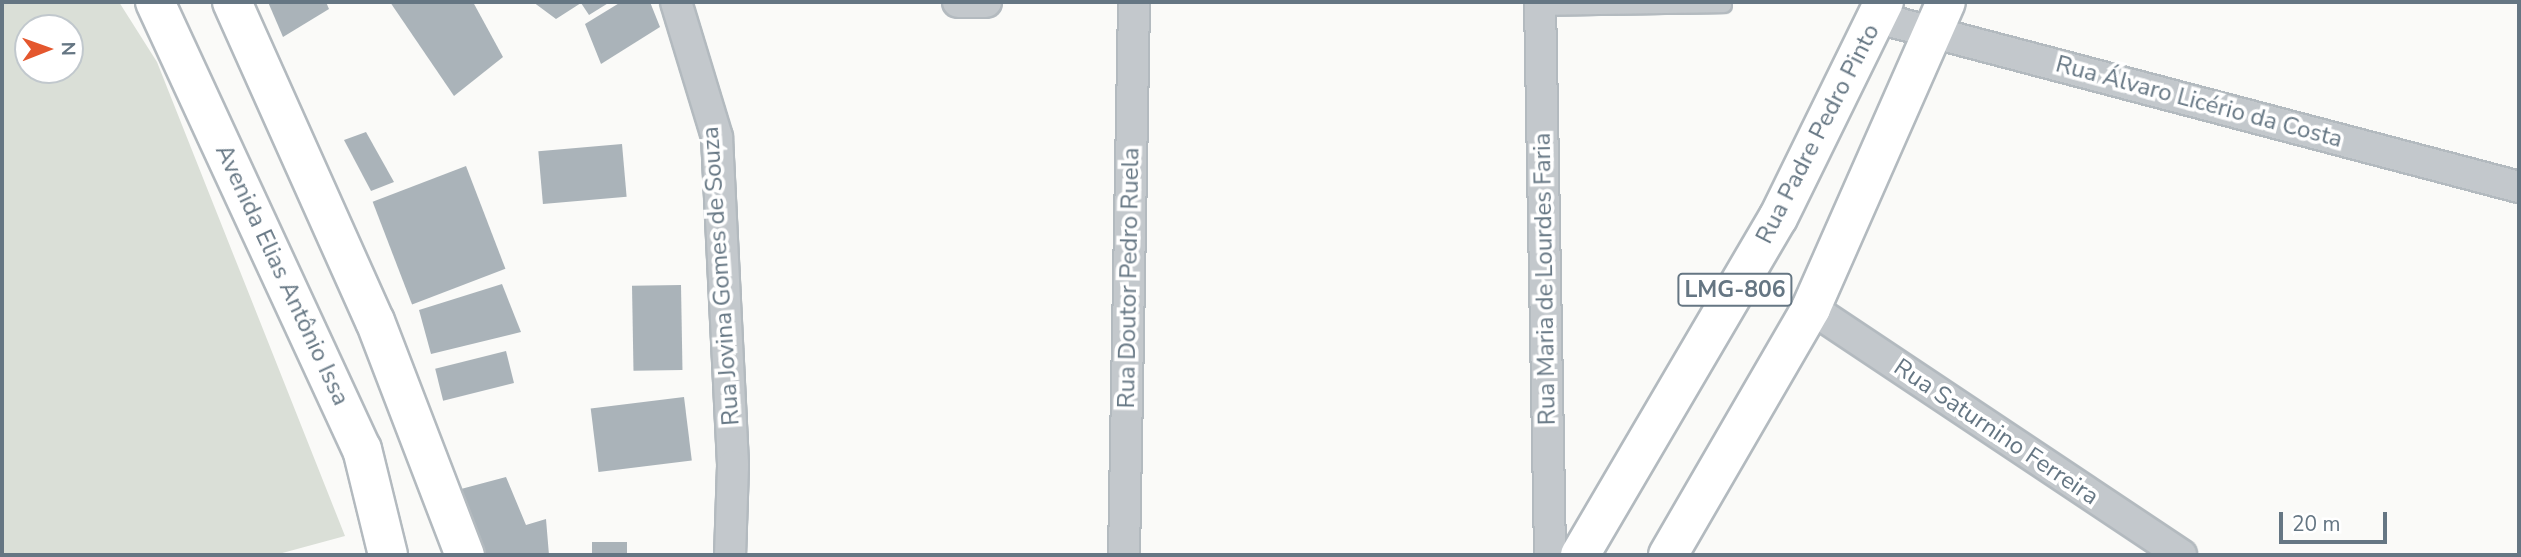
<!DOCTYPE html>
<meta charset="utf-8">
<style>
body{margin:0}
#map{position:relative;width:2521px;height:557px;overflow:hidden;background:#fafaf8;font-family:"Nunito Sans",sans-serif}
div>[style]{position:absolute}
.green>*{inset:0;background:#dadfd7}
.building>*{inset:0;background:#aab3b9;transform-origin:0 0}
.roads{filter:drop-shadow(2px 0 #b3babf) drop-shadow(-2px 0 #b3babf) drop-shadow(0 2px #b3babf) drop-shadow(0 -2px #b3babf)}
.lane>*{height:14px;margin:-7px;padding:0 7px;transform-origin:7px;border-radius:7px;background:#c3c8cc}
.street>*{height:30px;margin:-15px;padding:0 15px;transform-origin:15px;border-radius:15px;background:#c3c8cc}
.secondary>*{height:38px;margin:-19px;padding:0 19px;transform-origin:19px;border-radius:19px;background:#fff}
.highway>*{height:38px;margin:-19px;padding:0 19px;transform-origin:19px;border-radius:19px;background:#fff}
span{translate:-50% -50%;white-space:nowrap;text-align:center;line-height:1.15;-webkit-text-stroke:7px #fff;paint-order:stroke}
.shield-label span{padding:2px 5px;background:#fff;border:2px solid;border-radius:5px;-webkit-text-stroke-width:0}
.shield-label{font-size:23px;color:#657683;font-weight:700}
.street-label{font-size:24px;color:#657683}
.frame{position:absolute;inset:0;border:4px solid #657683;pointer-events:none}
.north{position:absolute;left:14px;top:14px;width:70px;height:70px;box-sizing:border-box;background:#fff;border:2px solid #c1c8cd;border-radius:50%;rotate:89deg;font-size:19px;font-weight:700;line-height:28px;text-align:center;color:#657683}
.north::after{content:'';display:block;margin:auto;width:24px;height:32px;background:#e4572e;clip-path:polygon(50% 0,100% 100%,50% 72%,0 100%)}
.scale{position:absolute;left:2279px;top:512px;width:108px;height:32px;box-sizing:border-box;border:4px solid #657683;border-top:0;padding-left:9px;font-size:21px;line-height:24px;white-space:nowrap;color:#657683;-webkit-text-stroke:5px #fff;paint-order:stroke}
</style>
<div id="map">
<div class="green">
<i style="clip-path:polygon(evenodd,2px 2px,119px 2px,157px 62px,345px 536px,275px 555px,2px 555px,2px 2px,28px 28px,70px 28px,70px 70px,28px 70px,28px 28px)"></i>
</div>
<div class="building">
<i style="clip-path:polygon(268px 2px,326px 2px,329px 9px,283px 37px)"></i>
<i style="clip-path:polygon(390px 2px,473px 2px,503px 57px,454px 96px)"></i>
<i style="clip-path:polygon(533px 2px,610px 2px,589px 15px,581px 3px,556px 19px)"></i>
<i style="clip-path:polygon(621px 2px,650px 2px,660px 27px,601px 64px,585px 24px)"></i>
<i style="clip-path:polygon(366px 132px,394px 182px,371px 191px,344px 140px)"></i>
<i style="left:622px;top:144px;width:53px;height:84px;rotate:85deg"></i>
<i style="left:466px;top:166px;width:110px;height:100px;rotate:69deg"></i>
<i style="clip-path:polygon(502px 284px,521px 332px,431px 354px,419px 310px)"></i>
<i style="left:681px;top:285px;width:85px;height:49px;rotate:89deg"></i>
<i style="left:506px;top:351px;width:33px;height:73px;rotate:76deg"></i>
<i style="left:684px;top:397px;width:64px;height:94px;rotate:83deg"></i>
<i style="clip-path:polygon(506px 477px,526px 525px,546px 519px,549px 555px,473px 555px,461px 489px)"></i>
<i style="left:592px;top:542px;width:35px;height:13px"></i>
</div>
<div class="roads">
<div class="lane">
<i style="left:1540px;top:8px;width:184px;rotate:-0.9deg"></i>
</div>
<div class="street">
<i style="left:676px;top:2px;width:141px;rotate:73.1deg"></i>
<i style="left:717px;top:137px;width:329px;rotate:87.2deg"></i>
<i style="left:733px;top:466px;width:89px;rotate:91.9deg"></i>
<i style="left:958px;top:2px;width:28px"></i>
<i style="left:1540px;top:2px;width:553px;rotate:88.96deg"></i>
<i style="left:1878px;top:18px;width:663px;rotate:14.77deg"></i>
<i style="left:1811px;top:308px;width:445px;rotate:33.7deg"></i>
<i style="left:1124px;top:555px;width:553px;rotate:-88.96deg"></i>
</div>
<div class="secondary">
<i style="left:155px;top:2px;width:493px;rotate:65.2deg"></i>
<i style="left:362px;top:449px;width:109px;rotate:76.2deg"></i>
<i style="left:232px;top:2px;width:350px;rotate:65.9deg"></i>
<i style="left:375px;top:321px;width:251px;rotate:69deg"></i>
</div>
<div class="highway">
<i style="left:1580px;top:555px;width:391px;rotate:-59.6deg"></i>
<i style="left:1778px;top:218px;width:241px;rotate:-63.9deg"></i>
<i style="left:1668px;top:555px;width:285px;rotate:-59.9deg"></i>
<i style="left:1811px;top:308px;width:334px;rotate:-66.2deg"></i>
</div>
</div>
<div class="shield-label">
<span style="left:1735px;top:290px">LMG-806</span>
</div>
<div class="street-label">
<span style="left:2199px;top:102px;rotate:15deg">Rua Álvaro Licério da Costa</span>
<span style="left:1818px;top:134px;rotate:-63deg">Rua Padre Pedro Pinto</span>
<span style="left:282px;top:275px;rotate:65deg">Avenida Elias Antônio Issa</span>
<span style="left:721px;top:276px;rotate:-94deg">Rua Jovina Gomes de Souza</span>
<span style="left:1129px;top:278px;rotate:-89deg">Rua Doutor Pedro Ruela</span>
<span style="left:1545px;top:279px;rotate:-91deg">Rua Maria de Lourdes Faria</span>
<span style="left:1996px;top:432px;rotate:34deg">Rua Saturnino Ferreira</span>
</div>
<div class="frame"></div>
<div class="north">N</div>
<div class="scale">20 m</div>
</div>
